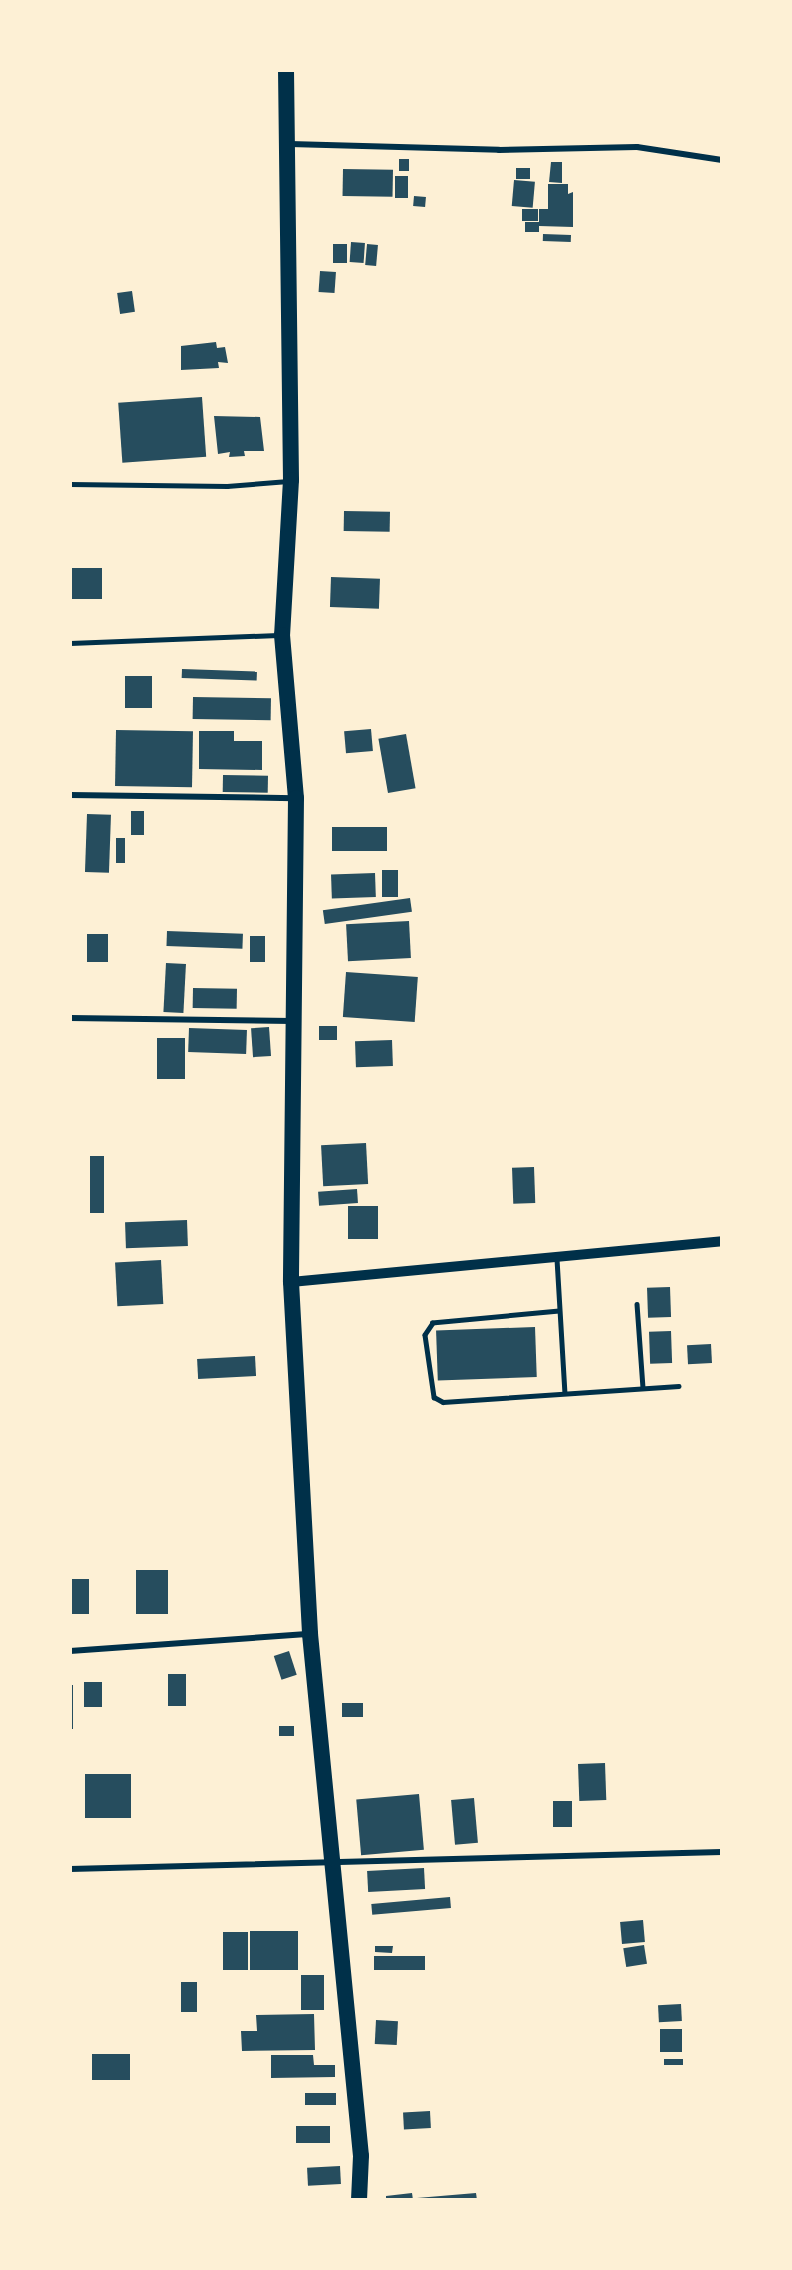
<!DOCTYPE html>
<style>
body{margin:0}
#map{position:relative;width:792px;height:2270px;overflow:hidden;background:#fdf0d5;font-family:Rubik,sans-serif}
div>[style]{position:absolute}
.building>*{inset:0;background:#264d5e;transform-origin:0 0}
.service>*{height:4.5px;margin:-2.25px;padding:0 2.25px;transform-origin:2.25px;border-radius:2.25px;background:#003049}
.minor>*{height:6px;margin:-3px;padding:0 3px;transform-origin:3px;border-radius:3px;background:#003049}
.tertiary>*{height:10px;margin:-5px;padding:0 5px;transform-origin:5px;border-radius:5px;background:#003049}
.trunk>*{height:16px;margin:-8px;padding:0 8px;transform-origin:8px;border-radius:8px;background:#003049}
span{translate:-50% -50%;white-space:nowrap;text-align:center;line-height:1.15;-webkit-text-stroke:4.5px #fdf0d5;paint-order:stroke}
.frame{position:absolute;inset:0;border:72px solid #fdf0d5;pointer-events:none}
</style>
<div id="map">
<div class="building">
<i style="left:399px;top:159px;width:10px;height:12px"></i>
<i style="clip-path:polygon(551px 162px,562px 162px,562px 183px,549px 182px)"></i>
<i style="left:516px;top:168px;width:14px;height:11px"></i>
<i style="left:343px;top:169px;width:50px;height:27px;rotate:1deg"></i>
<i style="left:395px;top:176px;width:13px;height:22px"></i>
<i style="left:514px;top:180px;width:21px;height:26px;rotate:5deg"></i>
<i style="clip-path:polygon(548px 184px,568px 184px,568px 194px,573px 192px,573px 227px,539px 226px,539px 232px,525px 232px,525px 222px,539px 222px,539px 209px,548px 209px)"></i>
<i style="left:414px;top:196px;width:12px;height:10px;rotate:5deg"></i>
<i style="left:522px;top:209px;width:16px;height:12px"></i>
<i style="left:543px;top:234px;width:28px;height:7px;rotate:2deg"></i>
<i style="left:351px;top:242px;width:14px;height:20px;rotate:4deg"></i>
<i style="left:333px;top:244px;width:14px;height:19px"></i>
<i style="left:367px;top:244px;width:11px;height:21px;rotate:5deg"></i>
<i style="left:320px;top:271px;width:16px;height:21px;rotate:4deg"></i>
<i style="left:132px;top:291px;width:21px;height:15px;rotate:82deg"></i>
<i style="clip-path:polygon(216px 342px,217px 348px,225px 347px,228px 363px,218px 362px,219px 368px,181px 370px,181px 346px)"></i>
<i style="left:202px;top:397px;width:60px;height:84px;rotate:86deg"></i>
<i style="clip-path:polygon(214px 416px,260px 417px,264px 451px,244px 451px,245px 456px,229px 457px,230px 452px,218px 454px)"></i>
<i style="left:344px;top:511px;width:46px;height:20px;rotate:1deg"></i>
<i style="left:70px;top:568px;width:32px;height:31px"></i>
<i style="left:331px;top:577px;width:49px;height:30px;rotate:2deg"></i>
<i style="left:182px;top:669px;width:75px;height:9px;rotate:2deg"></i>
<i style="left:125px;top:676px;width:27px;height:32px"></i>
<i style="left:193px;top:697px;width:78px;height:22px;rotate:1deg"></i>
<i style="left:371px;top:729px;width:22px;height:27px;rotate:85deg"></i>
<i style="left:116px;top:730px;width:77px;height:56px;rotate:1deg"></i>
<i style="clip-path:polygon(199px 731px,234px 731px,234px 741px,262px 741px,262px 770px,199px 769px)"></i>
<i style="left:406px;top:734px;width:55px;height:28px;rotate:80deg"></i>
<i style="left:223px;top:775px;width:45px;height:17px;rotate:1deg"></i>
<i style="left:131px;top:811px;width:13px;height:24px"></i>
<i style="left:87px;top:814px;width:24px;height:58px;rotate:2deg"></i>
<i style="left:332px;top:827px;width:55px;height:24px"></i>
<i style="left:116px;top:838px;width:9px;height:25px"></i>
<i style="left:382px;top:870px;width:16px;height:27px"></i>
<i style="left:375px;top:873px;width:24px;height:44px;rotate:88deg"></i>
<i style="left:410px;top:898px;width:14px;height:88px;rotate:82deg"></i>
<i style="left:409px;top:921px;width:37px;height:63px;rotate:87deg"></i>
<i style="left:167px;top:931px;width:76px;height:15px;rotate:2deg"></i>
<i style="left:87px;top:934px;width:21px;height:28px"></i>
<i style="left:250px;top:936px;width:15px;height:26px"></i>
<i style="left:166px;top:963px;width:20px;height:49px;rotate:3deg"></i>
<i style="left:346px;top:972px;width:72px;height:45px;rotate:4deg"></i>
<i style="left:193px;top:988px;width:44px;height:20px;rotate:1deg"></i>
<i style="left:319px;top:1026px;width:18px;height:14px"></i>
<i style="left:269px;top:1027px;width:29px;height:18px;rotate:86deg"></i>
<i style="left:189px;top:1028px;width:58px;height:24px;rotate:2deg"></i>
<i style="left:157px;top:1038px;width:28px;height:41px"></i>
<i style="left:392px;top:1040px;width:26px;height:37px;rotate:88deg"></i>
<i style="left:366px;top:1143px;width:41px;height:45px;rotate:87deg"></i>
<i style="left:90px;top:1156px;width:14px;height:57px"></i>
<i style="left:534px;top:1167px;width:36px;height:22px;rotate:88deg"></i>
<i style="left:357px;top:1189px;width:14px;height:39px;rotate:86deg"></i>
<i style="left:378px;top:1206px;width:33px;height:30px;rotate:90deg"></i>
<i style="left:187px;top:1220px;width:26px;height:62px;rotate:88deg"></i>
<i style="left:161px;top:1260px;width:44px;height:46px;rotate:87deg"></i>
<i style="left:670px;top:1287px;width:30px;height:23px;rotate:88deg"></i>
<i style="left:535px;top:1327px;width:50px;height:99px;rotate:88deg"></i>
<i style="left:671px;top:1331px;width:32px;height:22px;rotate:88deg"></i>
<i style="left:711px;top:1344px;width:19px;height:24px;rotate:87deg"></i>
<i style="left:255px;top:1356px;width:20px;height:58px;rotate:87deg"></i>
<i style="left:136px;top:1570px;width:32px;height:44px"></i>
<i style="left:70px;top:1579px;width:19px;height:35px"></i>
<i style="left:289px;top:1651px;width:25px;height:16px;rotate:72deg"></i>
<i style="left:168px;top:1674px;width:18px;height:32px"></i>
<i style="left:84px;top:1682px;width:18px;height:25px"></i>
<i style="left:70px;top:1685px;width:3px;height:44px"></i>
<i style="left:363px;top:1703px;width:14px;height:21px;rotate:90deg"></i>
<i style="left:279px;top:1726px;width:15px;height:10px"></i>
<i style="left:605px;top:1763px;width:37px;height:27px;rotate:88deg"></i>
<i style="left:85px;top:1774px;width:46px;height:44px"></i>
<i style="left:419px;top:1794px;width:56px;height:63px;rotate:85deg"></i>
<i style="left:474px;top:1798px;width:45px;height:23px;rotate:85deg"></i>
<i style="left:553px;top:1801px;width:19px;height:26px"></i>
<i style="left:424px;top:1868px;width:21px;height:57px;rotate:87deg"></i>
<i style="left:450px;top:1897px;width:11px;height:79px;rotate:85deg"></i>
<i style="left:643px;top:1920px;width:22px;height:23px;rotate:85deg"></i>
<i style="left:298px;top:1931px;width:39px;height:48px;rotate:90deg"></i>
<i style="left:248px;top:1932px;width:38px;height:25px;rotate:90deg"></i>
<i style="left:644px;top:1945px;width:19px;height:21px;rotate:81deg"></i>
<i style="clip-path:polygon(375px 1946px,393px 1946px,392px 1953px,375px 1952px)"></i>
<i style="left:425px;top:1956px;width:14px;height:51px;rotate:90deg"></i>
<i style="left:301px;top:1975px;width:23px;height:35px"></i>
<i style="left:181px;top:1982px;width:16px;height:30px"></i>
<i style="left:681px;top:2004px;width:17px;height:23px;rotate:87deg"></i>
<i style="clip-path:polygon(314px 2014px,315px 2050px,242px 2051px,241px 2031px,257px 2031px,256px 2015px)"></i>
<i style="left:376px;top:2020px;width:22px;height:24px;rotate:3deg"></i>
<i style="left:660px;top:2029px;width:22px;height:23px"></i>
<i style="left:92px;top:2054px;width:38px;height:26px"></i>
<i style="clip-path:polygon(271px 2055px,313px 2055px,314px 2065px,335px 2065px,335px 2077px,271px 2078px)"></i>
<i style="left:664px;top:2059px;width:19px;height:6px"></i>
<i style="left:305px;top:2093px;width:31px;height:12px"></i>
<i style="left:430px;top:2111px;width:17px;height:27px;rotate:87deg"></i>
<i style="left:296px;top:2126px;width:34px;height:17px"></i>
<i style="left:340px;top:2166px;width:18px;height:33px;rotate:87deg"></i>
<i style="clip-path:polygon(412px 2193px,413px 2200px,386px 2200px,386px 2196px)"></i>
<i style="clip-path:polygon(476px 2193px,477px 2200px,417px 2200px,417px 2198px)"></i>
</div>
<div class="service">
<i style="left:70px;top:484px;width:157px;rotate:0.7deg"></i>
<i style="left:227px;top:486px;width:61px;rotate:-4.7deg"></i>
<i style="left:70px;top:643px;width:208px;rotate:-2.2deg"></i>
<i style="left:557px;top:1259px;width:133px;rotate:86.6deg"></i>
<i style="left:637px;top:1304px;width:84px;rotate:85.9deg"></i>
<i style="left:559px;top:1311px;width:127px;rotate:174.6deg"></i>
<i style="left:433px;top:1323px;width:14px;rotate:124deg"></i>
<i style="left:425px;top:1335px;width:63px;rotate:81.7deg"></i>
<i style="left:434px;top:1397px;width:10px;rotate:29deg"></i>
<i style="left:443px;top:1402px;width:236px;rotate:-3.9deg"></i>
</div>
<div class="minor">
<i style="left:290px;top:144px;width:209px;rotate:1.6deg"></i>
<i style="left:499px;top:150px;width:138px;rotate:-1.2deg"></i>
<i style="left:637px;top:147px;width:86px;rotate:8.7deg"></i>
<i style="left:70px;top:795px;width:225px;rotate:0.8deg"></i>
<i style="left:70px;top:1018px;width:222px;rotate:0.8deg"></i>
<i style="left:70px;top:1651px;width:241px;rotate:-4.1deg"></i>
<i style="left:70px;top:1869px;width:652px;rotate:-1.49deg"></i>
</div>
<div class="tertiary">
<i style="left:291px;top:1282px;width:433px;rotate:-5.4deg"></i>
</div>
<div class="trunk">
<i style="left:286px;top:70px;width:410px;rotate:89.3deg"></i>
<i style="left:291px;top:480px;width:155px;rotate:93.3deg"></i>
<i style="left:282px;top:635px;width:164px;rotate:85.1deg"></i>
<i style="left:296px;top:798px;width:484px;rotate:90.6deg"></i>
<i style="left:291px;top:1282px;width:353px;rotate:86.9deg"></i>
<i style="left:310px;top:1634px;width:524px;rotate:84.42deg"></i>
<i style="left:361px;top:2156px;width:44px;rotate:92.6deg"></i>
</div>
<div class="frame"></div>
</div>
